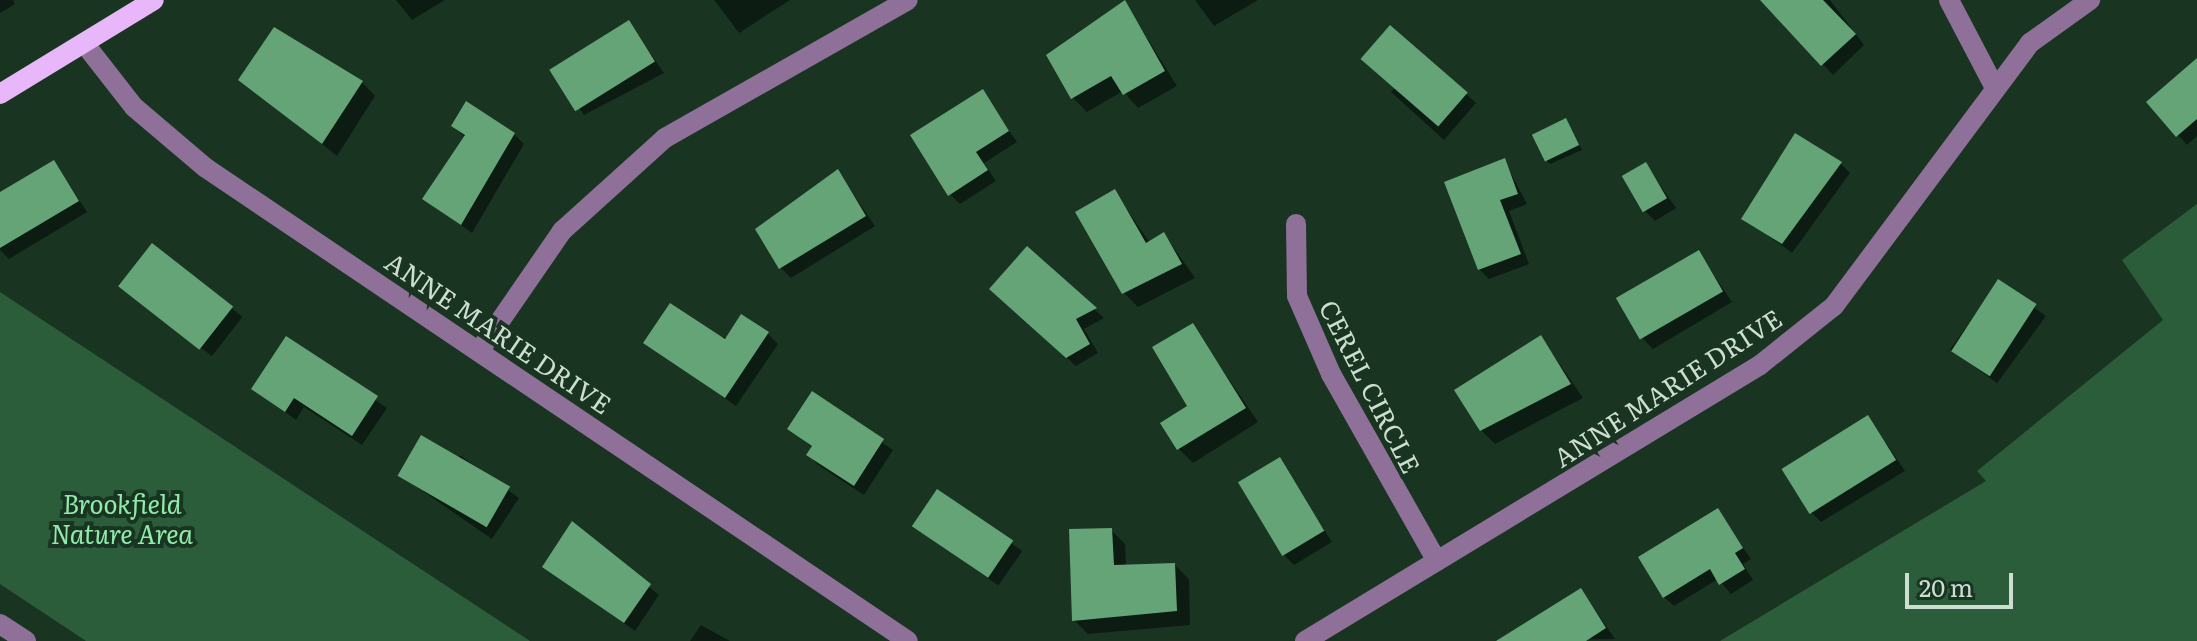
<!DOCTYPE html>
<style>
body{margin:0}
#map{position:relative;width:2197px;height:641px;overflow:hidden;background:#193522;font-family:Literata,serif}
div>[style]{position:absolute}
.green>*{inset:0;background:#2b5d3b}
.shadow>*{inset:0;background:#0007;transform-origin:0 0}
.building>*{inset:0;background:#65a476;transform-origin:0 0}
.minor>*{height:20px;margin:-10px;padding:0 10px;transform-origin:10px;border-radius:10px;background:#8e7099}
.major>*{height:20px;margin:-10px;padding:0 10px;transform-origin:10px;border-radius:10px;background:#e8b7fa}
span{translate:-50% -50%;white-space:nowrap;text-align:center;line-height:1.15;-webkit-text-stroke:8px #193522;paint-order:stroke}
.street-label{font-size:26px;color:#cdded1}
.park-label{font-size:26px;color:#91eaaa;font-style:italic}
.scale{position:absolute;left:1905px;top:573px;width:108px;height:36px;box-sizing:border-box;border:4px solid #cdded1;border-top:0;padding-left:10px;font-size:24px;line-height:28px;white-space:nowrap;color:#cdded1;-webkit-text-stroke:6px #193522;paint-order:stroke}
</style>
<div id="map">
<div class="green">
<i style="clip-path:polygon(2197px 204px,2197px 641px,1720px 641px,1986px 481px,1977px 471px,2163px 320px,2122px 260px)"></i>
<i style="clip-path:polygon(0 292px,530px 641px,86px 641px,0 584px)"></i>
</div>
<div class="shadow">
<i style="clip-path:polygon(0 0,13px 0,15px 4px,0 13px)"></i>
<i style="clip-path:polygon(396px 0,445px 0,412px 20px)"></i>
<i style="clip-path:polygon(714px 0,790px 0,739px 33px)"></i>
<i style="clip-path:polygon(1195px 0,1258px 0,1214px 26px)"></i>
<i style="clip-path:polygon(1763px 0,1830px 0,1864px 45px,1833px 75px)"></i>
<i style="clip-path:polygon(1125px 3px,1177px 86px,1138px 108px,1123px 91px,1087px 112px,1073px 98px)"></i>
<i style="clip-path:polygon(629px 23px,664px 73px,584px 115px,552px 70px)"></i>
<i style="clip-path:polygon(2197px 61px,2197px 136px,2187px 145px,2149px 102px)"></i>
<i style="clip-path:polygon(241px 80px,362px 82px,375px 96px,337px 156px)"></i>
<i style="clip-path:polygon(1395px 88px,1466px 94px,1476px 103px,1444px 140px,1391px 92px)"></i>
<i style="clip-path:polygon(982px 92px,1017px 142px,984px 163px,996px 181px,960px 204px,950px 194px)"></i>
<i style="clip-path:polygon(1566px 120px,1582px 150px,1550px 164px,1546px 159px)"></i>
<i style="clip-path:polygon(453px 126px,514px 134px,524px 144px,472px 233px,425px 199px,465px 137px)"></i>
<i style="clip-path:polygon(1504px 160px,1527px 204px,1509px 211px,1529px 264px,1489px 279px,1479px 269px)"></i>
<i style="clip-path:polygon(54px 162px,87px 212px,9px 259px,0 250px,0 194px)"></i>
<i style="clip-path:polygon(1841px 164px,1850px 173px,1792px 253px,1744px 218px)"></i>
<i style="clip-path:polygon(1646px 165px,1676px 208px,1655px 221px,1645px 211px)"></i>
<i style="clip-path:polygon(838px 172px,875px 226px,791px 278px,781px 268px)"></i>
<i style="clip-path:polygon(1115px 192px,1150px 243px,1164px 234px,1195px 278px,1138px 307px,1124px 293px)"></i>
<i style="left:152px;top:246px;width:115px;height:50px;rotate:38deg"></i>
<i style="clip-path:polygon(1028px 249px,1104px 318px,1084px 329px,1098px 353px,1076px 366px,1001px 298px)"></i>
<i style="clip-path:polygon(1699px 253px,1732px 302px,1653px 349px,1643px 339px)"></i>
<i style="left:1999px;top:282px;width:58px;height:83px;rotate:36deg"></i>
<i style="clip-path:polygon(1192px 325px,1258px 422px,1193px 463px,1179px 449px,1190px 406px)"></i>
<i style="clip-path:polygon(768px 334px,778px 344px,736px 406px,646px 343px)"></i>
<i style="clip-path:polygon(1541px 337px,1583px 398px,1495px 444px,1481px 430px)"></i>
<i style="clip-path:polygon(287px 339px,387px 408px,362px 445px,304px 407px,296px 420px,254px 389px)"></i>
<i style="clip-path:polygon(812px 394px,893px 450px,864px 495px,818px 465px,809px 455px,813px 448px,790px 429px)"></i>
<i style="clip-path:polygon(1868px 417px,1905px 471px,1821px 522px,1811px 512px,1819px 448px)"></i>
<i style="clip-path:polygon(461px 456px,519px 498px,492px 539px,398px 474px)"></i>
<i style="clip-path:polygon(1279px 460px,1332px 542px,1294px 565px,1284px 555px)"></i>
<i style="left:938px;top:492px;width:103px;height:42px;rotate:35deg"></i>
<i style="clip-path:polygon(1717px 511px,1751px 559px,1743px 564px,1753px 580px,1731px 594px,1718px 579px,1674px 606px,1664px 597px)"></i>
<i style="clip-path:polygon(572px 524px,659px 595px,635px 631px,544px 566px)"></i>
<i style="clip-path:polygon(1111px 530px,1125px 544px,1126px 567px,1175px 565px,1189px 579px,1190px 625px,1088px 634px,1074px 620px)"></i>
<i style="clip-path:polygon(1581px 590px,1615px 639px,1501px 641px)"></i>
<i style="clip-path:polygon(701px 625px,730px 641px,690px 641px)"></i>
</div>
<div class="building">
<i style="clip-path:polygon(1125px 0,1165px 71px,1123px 95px,1111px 76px,1071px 99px,1046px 55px)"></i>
<i style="clip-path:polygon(1760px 0,1823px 0,1856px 34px,1821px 66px)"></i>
<i style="left:629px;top:20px;width:49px;height:94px;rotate:58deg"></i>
<i style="left:1390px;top:25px;width:103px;height:45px;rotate:41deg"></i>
<i style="clip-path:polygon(274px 27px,363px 81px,322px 144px,238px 80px)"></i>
<i style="clip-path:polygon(2197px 58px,2197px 119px,2176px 137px,2146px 102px)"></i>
<i style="clip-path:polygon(983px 89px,1009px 131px,976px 152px,988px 170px,948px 196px,910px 135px)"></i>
<i style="clip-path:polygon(466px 101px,515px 133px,461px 225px,422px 199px,465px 135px,451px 126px)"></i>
<i style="left:1566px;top:118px;width:30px;height:38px;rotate:64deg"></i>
<i style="clip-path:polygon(1795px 133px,1842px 162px,1782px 244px,1741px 219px)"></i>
<i style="clip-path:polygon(1505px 158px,1518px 194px,1500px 200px,1521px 254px,1478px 270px,1444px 182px)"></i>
<i style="clip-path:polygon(54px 160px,79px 201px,0 248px,0 192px)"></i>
<i style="left:1646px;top:162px;width:42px;height:28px;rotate:60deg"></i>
<i style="clip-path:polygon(838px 169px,866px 216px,779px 269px,755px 229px)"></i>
<i style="clip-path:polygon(1115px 189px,1146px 243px,1164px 232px,1182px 264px,1122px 294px,1075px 212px)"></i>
<i style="left:152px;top:243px;width:103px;height:55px;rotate:38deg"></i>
<i style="clip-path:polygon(1027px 246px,1097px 308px,1076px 319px,1090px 344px,1066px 358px,989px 289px)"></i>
<i style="left:1699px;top:250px;width:48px;height:96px;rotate:60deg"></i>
<i style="left:1998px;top:279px;width:46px;height:86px;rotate:33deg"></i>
<i style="clip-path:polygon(670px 303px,725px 339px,741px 314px,769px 332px,725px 398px,643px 343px)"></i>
<i style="clip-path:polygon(1193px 323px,1246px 408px,1177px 450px,1160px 423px,1187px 406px,1152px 347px)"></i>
<i style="clip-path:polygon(1541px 335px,1571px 384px,1480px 431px,1454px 390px)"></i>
<i style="clip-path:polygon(286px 336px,378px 396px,352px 436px,294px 398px,285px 412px,251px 389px)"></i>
<i style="clip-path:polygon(812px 391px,884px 439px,854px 486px,806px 455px,812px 446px,787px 429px)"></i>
<i style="left:1868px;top:415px;width:53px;height:102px;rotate:58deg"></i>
<i style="left:421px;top:435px;width:103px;height:47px;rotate:30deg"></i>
<i style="left:1280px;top:457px;width:86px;height:49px;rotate:59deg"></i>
<i style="left:937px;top:489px;width:92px;height:45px;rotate:34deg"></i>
<i style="clip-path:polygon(1718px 508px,1743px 548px,1735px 553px,1745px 569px,1719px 585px,1710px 569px,1663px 598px,1638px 557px)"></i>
<i style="clip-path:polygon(572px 521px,651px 584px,624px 623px,542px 567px)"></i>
<i style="clip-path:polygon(1112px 528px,1114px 565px,1175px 563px,1177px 611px,1072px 621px,1069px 529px)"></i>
<i style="clip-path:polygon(1581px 588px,1606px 628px,1586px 641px,1496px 641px)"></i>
</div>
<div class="minor">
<i style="left:1949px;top:0;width:97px;rotate:62.4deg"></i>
<i style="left:84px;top:43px;width:81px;rotate:52deg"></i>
<i style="left:134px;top:107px;width:94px;rotate:40.3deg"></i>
<i style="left:206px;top:168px;width:846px;rotate:33.97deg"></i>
<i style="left:1296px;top:224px;width:72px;rotate:89.2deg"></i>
<i style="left:1297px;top:296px;width:85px;rotate:66.4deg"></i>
<i style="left:1331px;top:374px;width:215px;rotate:60.5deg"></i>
<i style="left:480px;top:350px;width:145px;rotate:-55.4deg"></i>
<i style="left:562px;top:231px;width:139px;rotate:-42.1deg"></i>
<i style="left:665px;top:138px;width:279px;rotate:-29.6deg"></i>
<i style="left:0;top:624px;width:31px;rotate:33deg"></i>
<i style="left:1305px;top:641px;width:532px;rotate:-31.24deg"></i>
<i style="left:1760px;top:365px;width:95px;rotate:-38.6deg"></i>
<i style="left:1834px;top:306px;width:328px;rotate:-53.3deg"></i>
<i style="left:2030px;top:43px;width:74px;rotate:-35.6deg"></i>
</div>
<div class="major">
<i style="left:0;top:94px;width:180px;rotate:-31.4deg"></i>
</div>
<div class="street-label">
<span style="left:499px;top:332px;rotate:34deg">ANNE MARIE DRIVE</span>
<span style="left:1371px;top:386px;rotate:63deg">CEREL CIRCLE</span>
<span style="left:1667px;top:387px;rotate:-33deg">ANNE MARIE DRIVE</span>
</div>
<div class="park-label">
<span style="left:122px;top:518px">Brookfield<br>Nature Area</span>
</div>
<div class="scale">20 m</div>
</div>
